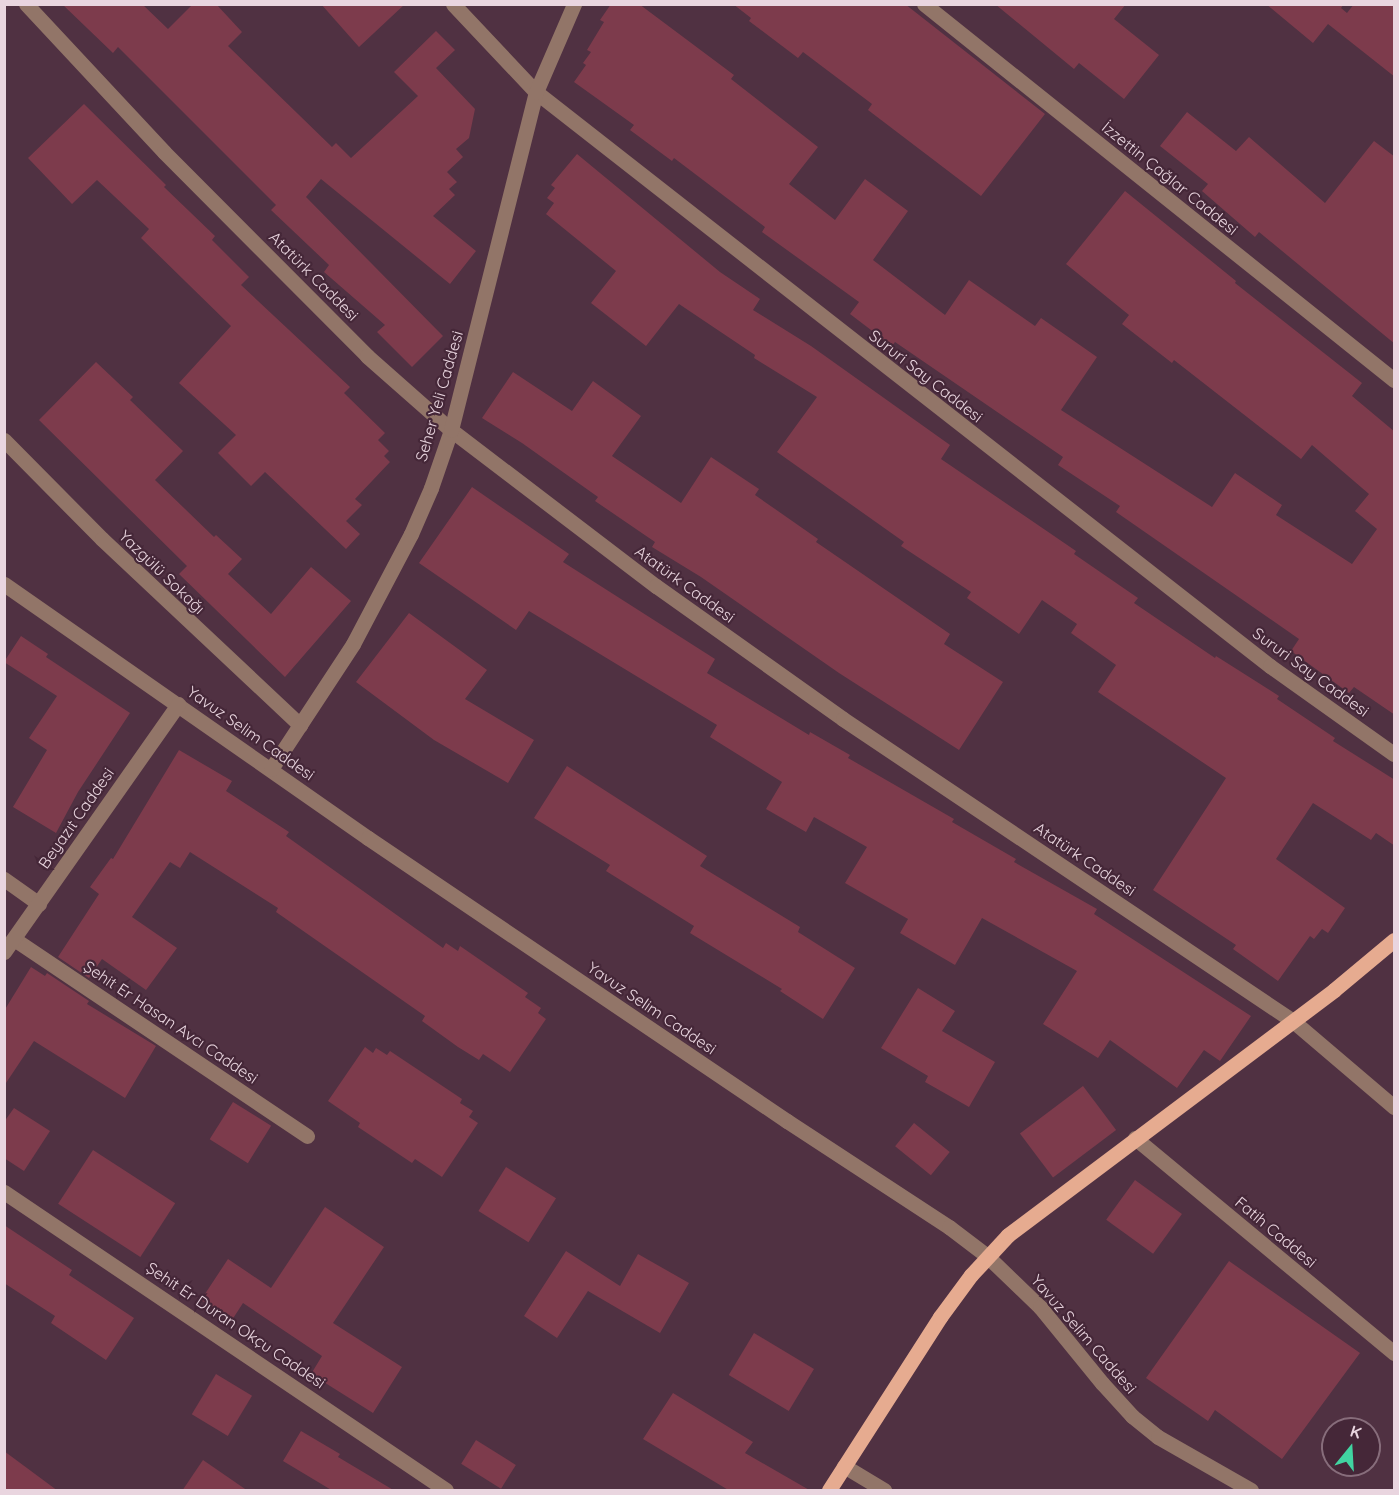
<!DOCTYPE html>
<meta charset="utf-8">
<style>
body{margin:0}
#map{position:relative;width:1399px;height:1495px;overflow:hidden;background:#503142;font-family:Quicksand,sans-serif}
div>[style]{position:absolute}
.building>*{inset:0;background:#7d3b4c;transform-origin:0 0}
.minor>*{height:15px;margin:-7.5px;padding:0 7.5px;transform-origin:7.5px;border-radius:7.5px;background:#927568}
.major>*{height:15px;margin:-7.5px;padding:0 7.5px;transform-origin:7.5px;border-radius:7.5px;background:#e6ab90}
span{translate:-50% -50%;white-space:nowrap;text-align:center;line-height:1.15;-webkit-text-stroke:4.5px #452738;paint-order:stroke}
.street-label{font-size:16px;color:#e9d5df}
.frame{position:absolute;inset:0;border:6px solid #e9d5df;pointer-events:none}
.north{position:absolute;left:1321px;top:1417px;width:60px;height:60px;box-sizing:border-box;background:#452738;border:2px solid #876d7b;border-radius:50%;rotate:18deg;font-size:16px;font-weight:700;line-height:24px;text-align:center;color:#e9d5df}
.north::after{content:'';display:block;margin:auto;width:21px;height:27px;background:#41d4a1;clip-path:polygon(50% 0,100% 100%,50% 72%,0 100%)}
</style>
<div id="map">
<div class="building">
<i style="clip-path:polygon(62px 4px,142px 4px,168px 29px,193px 4px,216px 4px,242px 32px,228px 46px,332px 147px,336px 143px,351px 158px,418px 96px,394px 72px,436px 31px,455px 50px,436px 68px,475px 109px,469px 138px,456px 149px,463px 157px,447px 172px,457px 182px,449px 189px,455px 195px,433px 216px,476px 251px,450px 284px,321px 179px,306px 197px,443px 336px,412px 367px,377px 332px,385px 325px,324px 272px,329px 265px,271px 210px,276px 205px,118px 47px,113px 53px)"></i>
<i style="clip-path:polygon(321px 4px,405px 4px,359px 47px)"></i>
<i style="clip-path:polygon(611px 4px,639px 4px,734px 75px,731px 79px,818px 147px,789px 184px,835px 220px,865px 179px,908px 211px,873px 260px,945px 315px,969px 280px,1035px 326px,1041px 318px,1097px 357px,1061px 410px,1212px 507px,1235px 473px,1282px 505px,1276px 515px,1352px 564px,1377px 529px,1355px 511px,1369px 494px,1312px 445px,1301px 459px,1174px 360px,1172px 363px,1122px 324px,1129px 315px,1066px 264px,1125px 191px,1236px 281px,1235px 283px,1362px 383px,1352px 396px,1395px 432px,1395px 715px,1354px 687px,1349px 693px,1291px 651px,1299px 639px,1116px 512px,1120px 506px,1058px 465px,1063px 457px,895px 342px,892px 346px,850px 314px,859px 302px,762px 232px,765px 227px,674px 158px,672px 161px,630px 130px,634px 125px,574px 82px,586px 65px,583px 63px,591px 52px,587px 50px,604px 22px,600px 20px)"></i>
<i style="clip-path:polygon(733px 4px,905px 4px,1045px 114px,981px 196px,868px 110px,872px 104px,803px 52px,798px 58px,749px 21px,751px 18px)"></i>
<i style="clip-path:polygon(995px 4px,1126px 4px,1114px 19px,1159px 55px,1124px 99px,1079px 63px,1074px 69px)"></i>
<i style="clip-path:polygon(1266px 4px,1344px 4px,1341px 8px,1347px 13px,1354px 4px,1395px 4px,1395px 77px,1328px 24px,1313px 43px)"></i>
<i style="clip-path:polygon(84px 104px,166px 185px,164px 187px,215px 236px,212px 240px,249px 277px,241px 285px,350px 387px,344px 393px,385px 433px,378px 440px,389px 451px,384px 456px,390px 462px,355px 499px,362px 505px,346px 521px,360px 534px,346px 549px,265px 472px,251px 486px,218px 453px,236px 435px,179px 383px,231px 326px,141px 238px,149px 229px,97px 180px,72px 204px,28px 158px)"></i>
<i style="clip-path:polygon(1187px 112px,1236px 151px,1249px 137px,1325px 203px,1374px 141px,1395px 157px,1395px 344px,1259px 232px,1255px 237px,1202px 191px,1208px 184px,1160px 146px)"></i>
<i style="clip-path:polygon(577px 154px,720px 272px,760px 299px,753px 310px,811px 346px,950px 445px,941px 459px,1076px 551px,1074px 554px,1138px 598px,1134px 603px,1215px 658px,1216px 656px,1279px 696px,1277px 699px,1335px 738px,1333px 741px,1395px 780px,1395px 846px,1376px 833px,1371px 840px,1313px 803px,1276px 859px,1345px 908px,1328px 933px,1322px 929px,1314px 939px,1310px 936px,1278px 981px,1233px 949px,1236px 945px,1153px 890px,1226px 778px,1098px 692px,1116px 665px,1071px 633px,1077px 624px,1042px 600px,1019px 634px,967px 598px,971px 592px,901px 546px,904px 542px,777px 452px,817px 397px,754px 358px,755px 355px,679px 304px,646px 346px,591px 303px,616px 271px,546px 214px,554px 203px,547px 198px,555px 188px,551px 185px)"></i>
<i style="clip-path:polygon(96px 362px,133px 397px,130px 400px,183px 451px,155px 480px,214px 537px,216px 535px,242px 559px,228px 574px,271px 614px,311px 567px,351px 601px,285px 677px,179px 574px,187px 566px,39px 420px)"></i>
<i style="clip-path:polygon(513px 372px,572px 411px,593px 381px,641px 416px,612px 456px,681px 503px,711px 457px,759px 489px,755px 495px,818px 539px,816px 542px,950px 634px,944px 644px,1003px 682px,959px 750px,839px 673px,701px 577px,652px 547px,655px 542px,595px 501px,598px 497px,522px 443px,482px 418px)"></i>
<i style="clip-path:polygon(472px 487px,569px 554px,563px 562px,715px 659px,707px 673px,809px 735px,810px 732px,850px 755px,848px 758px,954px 819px,952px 822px,1016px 859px,1014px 862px,1097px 909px,1094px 914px,1251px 1016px,1220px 1061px,1204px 1050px,1177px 1088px,1110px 1040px,1098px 1058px,1043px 1024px,1077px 971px,982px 918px,955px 965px,900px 933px,908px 919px,845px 883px,867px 847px,814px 817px,806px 832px,766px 809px,782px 782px,710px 737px,717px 725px,529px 611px,516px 630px,419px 563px)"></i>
<i style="clip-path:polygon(409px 613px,487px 670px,465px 699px,534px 740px,508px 783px,434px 740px,356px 682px)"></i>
<i style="clip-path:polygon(21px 636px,48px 654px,46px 657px,130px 713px,78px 792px,56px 833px,13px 807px,47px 750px,29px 738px,57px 696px,4px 662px)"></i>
<i style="clip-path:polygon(179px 750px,232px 781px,226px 791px,289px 832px,286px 836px,443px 948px,446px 943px,458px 951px,460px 946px,528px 993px,525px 997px,541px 1008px,538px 1013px,546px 1019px,510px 1072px,483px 1054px,479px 1060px,458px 1047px,422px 1021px,425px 1016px,276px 912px,278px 908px,190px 852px,180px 868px,170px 862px,132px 917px,177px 948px,146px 990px,102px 959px,89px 978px,58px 957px,99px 894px,90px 887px,111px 858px,113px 859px)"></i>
<i style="clip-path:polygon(567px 766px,707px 856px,700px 866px,800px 927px,798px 932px,855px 968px,823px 1019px,780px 991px,782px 989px,690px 933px,694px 926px,606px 871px,610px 865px,534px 818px)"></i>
<i style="clip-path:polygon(31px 967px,45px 976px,47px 973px,89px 1001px,87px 1004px,156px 1046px,125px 1098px,34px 1041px,4px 1086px,4px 1011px)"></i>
<i style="clip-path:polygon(918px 988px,955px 1011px,942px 1031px,995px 1062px,969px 1107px,925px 1082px,928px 1076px,881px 1048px)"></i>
<i style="clip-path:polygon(365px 1047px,373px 1053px,376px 1048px,387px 1055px,390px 1051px,462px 1099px,460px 1103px,473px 1111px,469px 1117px,478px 1123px,442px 1177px,415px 1159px,412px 1163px,358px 1127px,360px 1123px,328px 1101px)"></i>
<i style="left:1083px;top:1086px;width:55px;height:79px;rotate:53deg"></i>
<i style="left:233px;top:1102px;width:45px;height:44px;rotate:32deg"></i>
<i style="clip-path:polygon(14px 1108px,50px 1131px,24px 1171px,4px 1158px,4px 1122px)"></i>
<i style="left:914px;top:1123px;width:46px;height:30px;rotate:39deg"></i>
<i style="left:93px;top:1150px;width:98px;height:64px;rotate:33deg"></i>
<i style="left:506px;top:1167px;width:59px;height:52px;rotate:32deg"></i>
<i style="left:1135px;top:1180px;width:58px;height:49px;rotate:36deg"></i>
<i style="clip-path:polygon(325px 1207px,384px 1247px,333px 1323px,402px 1367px,373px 1413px,311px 1374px,322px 1356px,243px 1303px,232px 1320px,201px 1300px,228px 1259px,271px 1288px)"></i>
<i style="clip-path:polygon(4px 1225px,72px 1270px,69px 1275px,134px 1318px,106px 1360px,51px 1323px,55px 1316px,4px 1283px)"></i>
<i style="clip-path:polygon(566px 1251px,620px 1286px,638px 1254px,689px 1283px,660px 1333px,588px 1291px,557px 1338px,524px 1316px)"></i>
<i style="clip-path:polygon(1229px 1261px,1360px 1353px,1282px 1459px,1215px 1410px,1208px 1421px,1146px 1378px)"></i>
<i style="left:754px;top:1333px;width:70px;height:49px;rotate:31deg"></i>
<i style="left:216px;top:1374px;width:42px;height:47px;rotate:31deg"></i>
<i style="clip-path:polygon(673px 1393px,753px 1442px,745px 1453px,811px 1491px,730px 1491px,643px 1439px)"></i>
<i style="clip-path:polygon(301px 1431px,340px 1454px,338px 1457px,395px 1491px,333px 1491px,283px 1461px)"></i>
<i style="left:476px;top:1440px;width:47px;height:28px;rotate:32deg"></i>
<i style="clip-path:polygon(4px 1451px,58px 1491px,4px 1491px)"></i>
<i style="clip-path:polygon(203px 1460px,248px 1491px,182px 1491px)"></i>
</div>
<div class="minor">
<i style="left:26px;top:4px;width:202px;rotate:47deg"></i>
<i style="left:164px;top:152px;width:288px;rotate:45.1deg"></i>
<i style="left:367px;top:356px;width:112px;rotate:41.4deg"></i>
<i style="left:451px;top:430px;width:258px;rotate:37.3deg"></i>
<i style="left:656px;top:586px;width:229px;rotate:35.4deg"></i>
<i style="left:843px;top:719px;width:542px;rotate:33.87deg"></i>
<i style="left:1293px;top:1021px;width:133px;rotate:40.4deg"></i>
<i style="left:453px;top:4px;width:121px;rotate:46.7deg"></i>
<i style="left:536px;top:92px;width:932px;rotate:38.03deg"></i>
<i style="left:1270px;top:666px;width:152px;rotate:35.4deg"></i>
<i style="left:924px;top:4px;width:602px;rotate:38.66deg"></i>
<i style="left:4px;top:440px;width:139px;rotate:45.3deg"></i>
<i style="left:102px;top:539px;width:272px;rotate:43.2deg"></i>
<i style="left:4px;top:584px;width:444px;rotate:34.9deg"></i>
<i style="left:368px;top:838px;width:506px;rotate:34.04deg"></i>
<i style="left:787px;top:1121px;width:194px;rotate:33.2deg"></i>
<i style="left:949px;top:1227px;width:48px;rotate:37.3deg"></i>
<i style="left:987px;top:1256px;width:74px;rotate:43.9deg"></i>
<i style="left:1040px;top:1307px;width:98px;rotate:50.8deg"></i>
<i style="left:1102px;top:1383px;width:45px;rotate:47.7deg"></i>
<i style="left:1132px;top:1416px;width:33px;rotate:39deg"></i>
<i style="left:1158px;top:1437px;width:107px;rotate:29.7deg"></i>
<i style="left:271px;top:769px;width:149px;rotate:-56.7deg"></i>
<i style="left:353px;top:644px;width:124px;rotate:-62.2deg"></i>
<i style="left:411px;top:534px;width:50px;rotate:-66.5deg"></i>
<i style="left:431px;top:488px;width:61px;rotate:-71deg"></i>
<i style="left:451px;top:430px;width:349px;rotate:-75.9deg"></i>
<i style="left:536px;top:92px;width:96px;rotate:-66.6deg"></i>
<i style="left:4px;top:879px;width:43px;rotate:35.5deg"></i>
<i style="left:14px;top:939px;width:353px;rotate:33.9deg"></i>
<i style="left:4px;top:952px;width:303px;rotate:-54.9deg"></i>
<i style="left:1135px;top:1138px;width:337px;rotate:39.7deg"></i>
<i style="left:4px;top:1192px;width:533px;rotate:33.99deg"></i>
<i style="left:844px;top:1466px;width:47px;rotate:31deg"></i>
</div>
<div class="major">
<i style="left:829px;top:1490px;width:206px;rotate:-57.3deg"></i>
<i style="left:940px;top:1317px;width:52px;rotate:-53.6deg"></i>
<i style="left:971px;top:1275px;width:54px;rotate:-47.2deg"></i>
<i style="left:1008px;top:1235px;width:408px;rotate:-36.9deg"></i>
<i style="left:1334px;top:990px;width:78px;rotate:-39.8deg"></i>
</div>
<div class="street-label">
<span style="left:1170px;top:178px;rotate:39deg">İzzettin Çağlar Caddesi</span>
<span style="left:314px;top:276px;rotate:45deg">Atatürk Caddesi</span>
<span style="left:926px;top:376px;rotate:38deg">Sururi Say Caddesi</span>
<span style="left:439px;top:396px;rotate:-74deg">Seher Yeli Caddesi</span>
<span style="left:162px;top:572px;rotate:44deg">Yazgülü Sokağı</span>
<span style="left:685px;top:584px;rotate:36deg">Atatürk Caddesi</span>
<span style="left:1311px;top:672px;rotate:36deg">Sururi Say Caddesi</span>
<span style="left:251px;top:733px;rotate:35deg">Yavuz Selim Caddesi</span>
<span style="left:76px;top:818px;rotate:-55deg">Beyazıt Caddesi</span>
<span style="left:1085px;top:859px;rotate:34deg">Atatürk Caddesi</span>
<span style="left:652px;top:1008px;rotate:34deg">Yavuz Selim Caddesi</span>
<span style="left:171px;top:1022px;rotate:34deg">Şehit Er Hasan Avcı Caddesi</span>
<span style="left:1276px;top:1232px;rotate:40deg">Fatih Caddesi</span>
<span style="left:236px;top:1325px;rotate:34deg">Şehit Er Duran Okçu Caddesi</span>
<span style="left:1084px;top:1334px;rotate:49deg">Yavuz Selim Caddesi</span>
</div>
<div class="frame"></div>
<div class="north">K</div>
</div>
